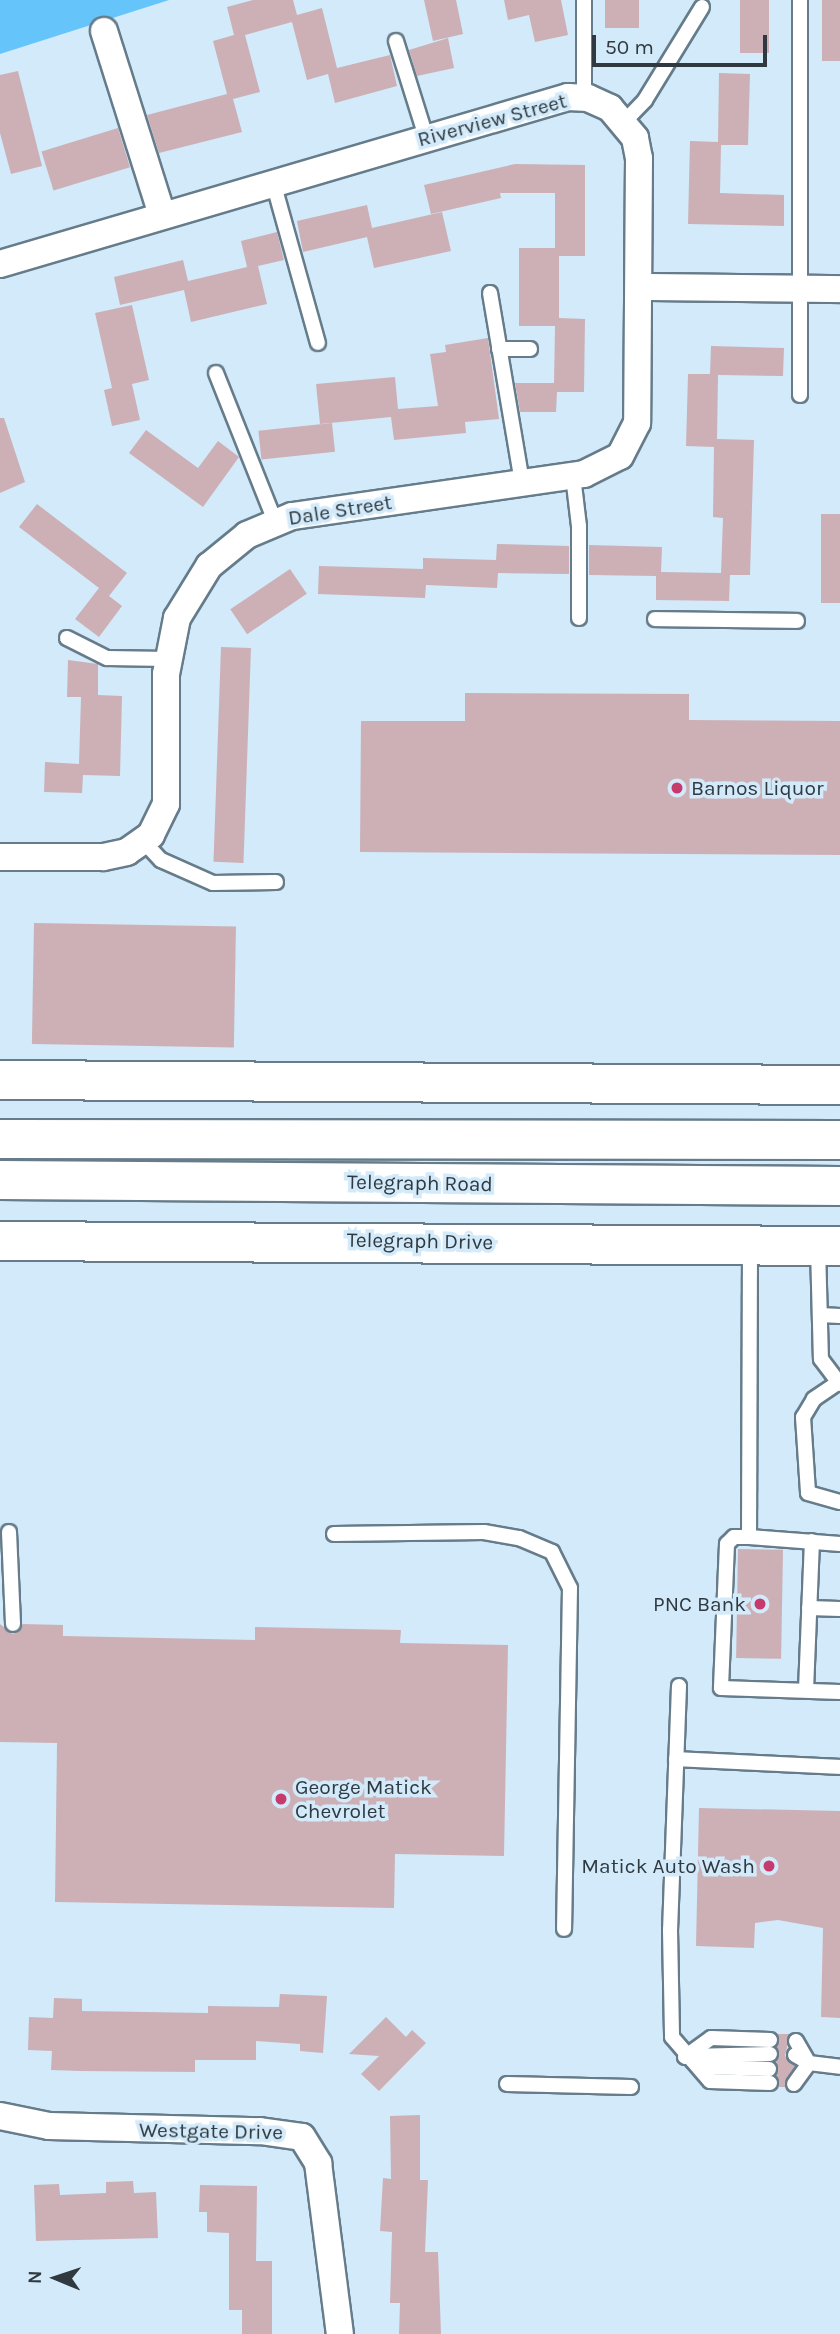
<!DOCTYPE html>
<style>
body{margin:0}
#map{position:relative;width:840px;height:2334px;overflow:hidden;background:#d2eafa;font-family:Karla,sans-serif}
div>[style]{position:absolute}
.green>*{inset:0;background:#65c5fb}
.building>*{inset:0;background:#ccb0b6;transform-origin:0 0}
.roads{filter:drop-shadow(2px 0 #667c8a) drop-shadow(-2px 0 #667c8a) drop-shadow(0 2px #667c8a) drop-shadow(0 -2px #667c8a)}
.service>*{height:14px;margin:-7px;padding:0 7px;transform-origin:7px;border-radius:7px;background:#fff}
.minor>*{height:26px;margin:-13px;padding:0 13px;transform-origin:13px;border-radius:13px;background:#fff}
.primary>*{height:38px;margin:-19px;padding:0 19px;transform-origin:19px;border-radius:19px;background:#fff}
.dots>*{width:19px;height:19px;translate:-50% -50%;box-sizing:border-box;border:4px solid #d2eafa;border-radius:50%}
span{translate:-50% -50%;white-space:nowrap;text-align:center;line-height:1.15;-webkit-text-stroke:7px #d2eafa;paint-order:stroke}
.street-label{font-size:21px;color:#2f393f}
.poi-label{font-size:21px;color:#2f393f}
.left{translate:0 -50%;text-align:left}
.right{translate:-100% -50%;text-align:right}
.north{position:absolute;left:21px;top:2243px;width:70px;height:70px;-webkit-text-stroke:5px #d2eafa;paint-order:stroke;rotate:272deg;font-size:19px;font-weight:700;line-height:28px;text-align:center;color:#2f393f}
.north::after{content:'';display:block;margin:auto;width:24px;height:32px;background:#2f393f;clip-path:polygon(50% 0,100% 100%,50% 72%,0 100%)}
.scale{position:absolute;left:592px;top:35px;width:175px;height:32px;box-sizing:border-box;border:4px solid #2f393f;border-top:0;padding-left:9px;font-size:21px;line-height:24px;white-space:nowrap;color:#2f393f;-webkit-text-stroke:5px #d2eafa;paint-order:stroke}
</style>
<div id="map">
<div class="green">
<i style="clip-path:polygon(0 0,169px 0,0 54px)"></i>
</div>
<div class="building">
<i style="clip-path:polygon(253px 0,293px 0,297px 15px,322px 8px,337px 68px,390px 55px,397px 86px,335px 103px,328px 74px,307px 80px,292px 22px,245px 35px,260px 92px,233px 99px,242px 132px,159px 153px,147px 115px,227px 94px,213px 41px,234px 35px,227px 7px)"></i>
<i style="clip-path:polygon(424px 0,456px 0,463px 34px,433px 41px)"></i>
<i style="clip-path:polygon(504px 0,561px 0,568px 35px,535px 42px,529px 15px,508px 20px)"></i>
<i style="left:605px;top:0;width:34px;height:28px"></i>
<i style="left:740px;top:0;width:29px;height:53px"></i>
<i style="left:822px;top:0;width:18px;height:61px"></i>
<i style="clip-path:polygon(448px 38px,454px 68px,417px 76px,409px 50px)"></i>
<i style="clip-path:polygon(18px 71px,42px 166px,11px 174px,0 133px,0 75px)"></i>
<i style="clip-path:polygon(719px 73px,750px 74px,748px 145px,721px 145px,720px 193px,784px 195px,784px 226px,688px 224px,690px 141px,718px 142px)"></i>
<i style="left:118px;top:128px;width:41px;height:80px;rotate:73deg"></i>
<i style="clip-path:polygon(515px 164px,585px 165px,585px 256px,559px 256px,559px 318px,585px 319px,584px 392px,557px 392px,556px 412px,520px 412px,515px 383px,554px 383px,555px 326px,519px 326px,519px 248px,555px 248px,555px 193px,500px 193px,501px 198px,431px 214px,424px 185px)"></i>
<i style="clip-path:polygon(367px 205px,372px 228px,442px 212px,451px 251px,374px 268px,367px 237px,303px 252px,297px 221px)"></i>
<i style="clip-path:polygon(277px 232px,284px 260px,258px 266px,267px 304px,191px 322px,184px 290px,120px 305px,114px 277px,183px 260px,188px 281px,247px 267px,241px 241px)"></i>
<i style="clip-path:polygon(132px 305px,149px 380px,132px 384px,140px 420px,112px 426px,104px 390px,112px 388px,95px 313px)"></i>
<i style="clip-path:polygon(488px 338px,499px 419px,465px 422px,466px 433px,394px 440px,391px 417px,320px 424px,316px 384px,395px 377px,398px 409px,438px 406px,430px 354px,446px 352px,445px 345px)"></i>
<i style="clip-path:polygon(711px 346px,784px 348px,783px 376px,718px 375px,717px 439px,754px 440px,750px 575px,730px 575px,729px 601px,656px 600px,656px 576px,589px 575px,589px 545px,662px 547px,661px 572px,721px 573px,723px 518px,713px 517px,714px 447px,686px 446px,688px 374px,710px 374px)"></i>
<i style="clip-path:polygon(0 418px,4px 418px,25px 482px,0 493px)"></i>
<i style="left:332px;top:423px;width:29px;height:74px;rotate:84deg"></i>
<i style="clip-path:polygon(146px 430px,198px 468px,218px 441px,239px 457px,203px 507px,129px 453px)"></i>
<i style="clip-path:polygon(37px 504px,127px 573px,109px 596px,122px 606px,99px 637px,75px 619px,99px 588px,19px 527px)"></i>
<i style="left:821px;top:514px;width:19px;height:89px"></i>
<i style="clip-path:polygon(497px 544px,569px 546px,569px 574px,498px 573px,497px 588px,426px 585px,425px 598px,318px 594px,319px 566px,423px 569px,423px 558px,496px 560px)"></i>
<i style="left:290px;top:569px;width:30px;height:72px;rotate:56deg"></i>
<i style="left:221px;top:647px;width:30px;height:215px;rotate:2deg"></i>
<i style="clip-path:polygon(68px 660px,98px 664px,98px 695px,122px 696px,120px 776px,83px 775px,82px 793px,44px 792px,45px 762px,79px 764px,81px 697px,67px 697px)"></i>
<i style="clip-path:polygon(465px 693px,689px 694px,689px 720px,840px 721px,840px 855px,360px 852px,361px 721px,465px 721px)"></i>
<i style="left:34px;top:923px;width:202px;height:121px;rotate:1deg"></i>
<i style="left:738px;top:1549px;width:45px;height:109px;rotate:1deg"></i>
<i style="clip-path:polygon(0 1624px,13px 1634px,23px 1624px,63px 1625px,63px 1636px,255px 1640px,255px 1627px,401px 1630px,400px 1643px,508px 1645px,504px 1856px,395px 1854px,394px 1908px,55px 1902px,57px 1743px,0 1742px)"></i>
<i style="clip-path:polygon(699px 1808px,840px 1811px,840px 2018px,821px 2017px,823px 1928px,778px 1920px,755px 1923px,754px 1948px,696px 1946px)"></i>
<i style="clip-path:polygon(280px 1994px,327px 1996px,323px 2053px,300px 2051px,300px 2044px,256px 2041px,256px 2060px,195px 2060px,195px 2072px,80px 2071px,51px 2070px,52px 2051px,28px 2050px,29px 2017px,53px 2018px,54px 1998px,82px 1999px,82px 2011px,208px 2013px,208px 2006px,279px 2007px)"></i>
<i style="clip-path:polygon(386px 2017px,406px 2037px,412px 2030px,426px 2043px,379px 2091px,361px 2074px,379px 2056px,349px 2054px)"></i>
<i style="clip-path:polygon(777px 2034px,790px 2034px,785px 2056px,795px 2066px,785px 2087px,779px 2087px,776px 2075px)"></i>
<i style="clip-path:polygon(420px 2115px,420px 2180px,428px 2180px,425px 2252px,438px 2252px,441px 2334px,399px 2334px,400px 2303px,390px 2303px,392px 2232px,380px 2231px,383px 2178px,391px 2179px,390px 2116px)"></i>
<i style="clip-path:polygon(133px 2181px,134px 2193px,156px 2192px,158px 2238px,36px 2241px,34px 2185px,59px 2184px,60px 2195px,106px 2193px,106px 2182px)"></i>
<i style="clip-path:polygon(200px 2185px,257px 2186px,256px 2261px,272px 2261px,272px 2334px,242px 2334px,242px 2310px,229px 2310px,229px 2233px,207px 2232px,207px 2212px,199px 2212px)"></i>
</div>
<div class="roads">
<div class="service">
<i style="left:584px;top:0;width:98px;rotate:90deg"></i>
<i style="left:396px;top:41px;width:101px;rotate:72.6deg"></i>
<i style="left:625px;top:121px;width:29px;rotate:-46deg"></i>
<i style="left:645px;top:100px;width:109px;rotate:-58.5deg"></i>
<i style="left:273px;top:182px;width:167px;rotate:74.4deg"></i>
<i style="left:490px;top:293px;width:193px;rotate:80.4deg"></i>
<i style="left:499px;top:349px;width:31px"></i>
<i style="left:216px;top:373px;width:159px;rotate:68.3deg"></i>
<i style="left:800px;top:395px;width:395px;rotate:-90deg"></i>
<i style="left:573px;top:476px;width:50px;rotate:83.2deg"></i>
<i style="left:579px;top:526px;width:92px;rotate:90deg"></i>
<i style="left:655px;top:619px;width:142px;rotate:0.8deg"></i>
<i style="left:67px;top:638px;width:45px;rotate:26.6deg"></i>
<i style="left:107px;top:658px;width:61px;rotate:0.9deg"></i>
<i style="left:144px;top:842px;width:25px;rotate:47deg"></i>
<i style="left:161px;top:860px;width:57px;rotate:23.9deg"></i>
<i style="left:213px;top:883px;width:63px;rotate:-0.9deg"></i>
<i style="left:818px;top:1247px;width:112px;rotate:88.5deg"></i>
<i style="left:821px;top:1359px;width:31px;rotate:53deg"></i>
<i style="left:820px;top:1315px;width:20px;rotate:3deg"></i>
<i style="left:836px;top:1384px;width:27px;rotate:146deg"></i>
<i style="left:814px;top:1399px;width:21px;rotate:121deg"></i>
<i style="left:803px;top:1417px;width:76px;rotate:86.2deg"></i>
<i style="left:808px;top:1493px;width:33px;rotate:16deg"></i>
<i style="left:9px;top:1532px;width:92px;rotate:87.5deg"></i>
<i style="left:334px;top:1534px;width:150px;rotate:-0.8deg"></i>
<i style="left:484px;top:1532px;width:36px;rotate:10deg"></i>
<i style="left:519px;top:1538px;width:36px;rotate:23deg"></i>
<i style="left:552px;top:1552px;width:40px;rotate:63.4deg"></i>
<i style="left:570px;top:1588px;width:341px;rotate:91deg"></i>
<i style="left:749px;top:1537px;width:290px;rotate:-89.8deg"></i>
<i style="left:840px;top:1544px;width:91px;rotate:-175.6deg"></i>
<i style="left:749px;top:1537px;width:15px;rotate:180deg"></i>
<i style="left:734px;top:1537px;width:10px;rotate:135deg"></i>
<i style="left:727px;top:1544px;width:144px;rotate:92.4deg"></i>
<i style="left:721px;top:1688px;width:119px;rotate:1.9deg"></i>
<i style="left:809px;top:1608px;width:31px;rotate:2deg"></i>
<i style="left:679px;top:1686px;width:244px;rotate:92.1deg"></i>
<i style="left:670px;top:1930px;width:107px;rotate:88.9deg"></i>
<i style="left:672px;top:2037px;width:58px;rotate:49.2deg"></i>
<i style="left:710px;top:2081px;width:60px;rotate:1.9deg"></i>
<i style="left:806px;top:1690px;width:149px;rotate:-87.7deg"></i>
<i style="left:676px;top:1759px;width:164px;rotate:2.8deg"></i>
<i style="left:796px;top:2041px;width:24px;rotate:60deg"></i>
<i style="left:795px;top:2055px;width:16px;rotate:30deg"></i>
<i style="left:809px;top:2063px;width:31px;rotate:7deg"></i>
<i style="left:690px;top:2056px;width:80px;rotate:-1.4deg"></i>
<i style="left:685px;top:2057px;width:32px;rotate:-36deg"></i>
<i style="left:711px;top:2038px;width:59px;rotate:1.9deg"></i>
<i style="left:693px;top:2061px;width:16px;rotate:22deg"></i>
<i style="left:708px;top:2067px;width:61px;rotate:1.9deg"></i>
<i style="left:507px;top:2084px;width:124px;rotate:1.4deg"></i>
<i style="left:794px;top:2084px;width:26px;rotate:-54deg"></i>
</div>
<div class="minor">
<i style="left:104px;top:31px;width:193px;rotate:72.5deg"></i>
<i style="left:0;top:264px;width:592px;rotate:-16.38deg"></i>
<i style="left:568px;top:97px;width:20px;rotate:3deg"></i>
<i style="left:588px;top:98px;width:24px;rotate:24deg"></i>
<i style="left:610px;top:108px;width:39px;rotate:50deg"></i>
<i style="left:635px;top:138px;width:20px;rotate:79deg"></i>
<i style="left:639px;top:158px;width:265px;rotate:90.4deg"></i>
<i style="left:637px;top:423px;width:37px;rotate:117deg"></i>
<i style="left:620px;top:456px;width:40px;rotate:153.4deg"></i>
<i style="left:584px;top:474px;width:295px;rotate:171.8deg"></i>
<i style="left:292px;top:516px;width:49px;rotate:157.1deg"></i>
<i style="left:247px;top:535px;width:49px;rotate:140.8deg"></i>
<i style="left:209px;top:566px;width:61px;rotate:121.6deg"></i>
<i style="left:177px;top:618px;width:57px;rotate:101.1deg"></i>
<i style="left:166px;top:674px;width:130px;rotate:90deg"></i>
<i style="left:166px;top:804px;width:34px;rotate:116deg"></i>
<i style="left:151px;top:835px;width:29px;rotate:145deg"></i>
<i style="left:127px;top:852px;width:25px;rotate:168deg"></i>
<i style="left:103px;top:857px;width:103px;rotate:180deg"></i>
<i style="left:640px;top:287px;width:200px;rotate:0.6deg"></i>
<i style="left:0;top:2116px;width:50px;rotate:11.5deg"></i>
<i style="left:49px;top:2126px;width:211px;rotate:1.4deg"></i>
<i style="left:260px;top:2131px;width:42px;rotate:8.1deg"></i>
<i style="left:302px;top:2137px;width:31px;rotate:58deg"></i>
<i style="left:318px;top:2163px;width:172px;rotate:82.7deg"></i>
</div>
<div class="primary">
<i style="left:0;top:1080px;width:840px;rotate:0.34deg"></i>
<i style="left:0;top:1139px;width:840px;rotate:0.07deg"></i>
<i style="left:0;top:1180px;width:840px;rotate:0.41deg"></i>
<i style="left:0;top:1241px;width:840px;rotate:0.34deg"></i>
</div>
</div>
<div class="dots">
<i style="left:677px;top:788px;background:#c63a6d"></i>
<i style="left:760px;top:1604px;background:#c63a6d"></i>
<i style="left:281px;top:1799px;background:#c63a6d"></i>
<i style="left:769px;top:1866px;background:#c63a6d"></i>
</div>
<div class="street-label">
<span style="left:492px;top:120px;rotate:-15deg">Riverview Street</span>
<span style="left:340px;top:510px;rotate:-9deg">Dale Street</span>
<span style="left:420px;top:1183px;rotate:1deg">Telegraph Road</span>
<span style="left:420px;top:1241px;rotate:1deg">Telegraph Drive</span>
<span style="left:211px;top:2131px;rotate:1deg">Westgate Drive</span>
</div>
<div class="poi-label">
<span class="left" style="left:691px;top:788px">Barnos Liquor</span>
<span class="right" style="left:746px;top:1604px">PNC Bank</span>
<span class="left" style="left:295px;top:1799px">George Matick<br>Chevrolet</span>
<span class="right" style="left:755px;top:1866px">Matick Auto Wash</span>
</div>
<div class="north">N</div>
<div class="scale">50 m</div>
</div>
